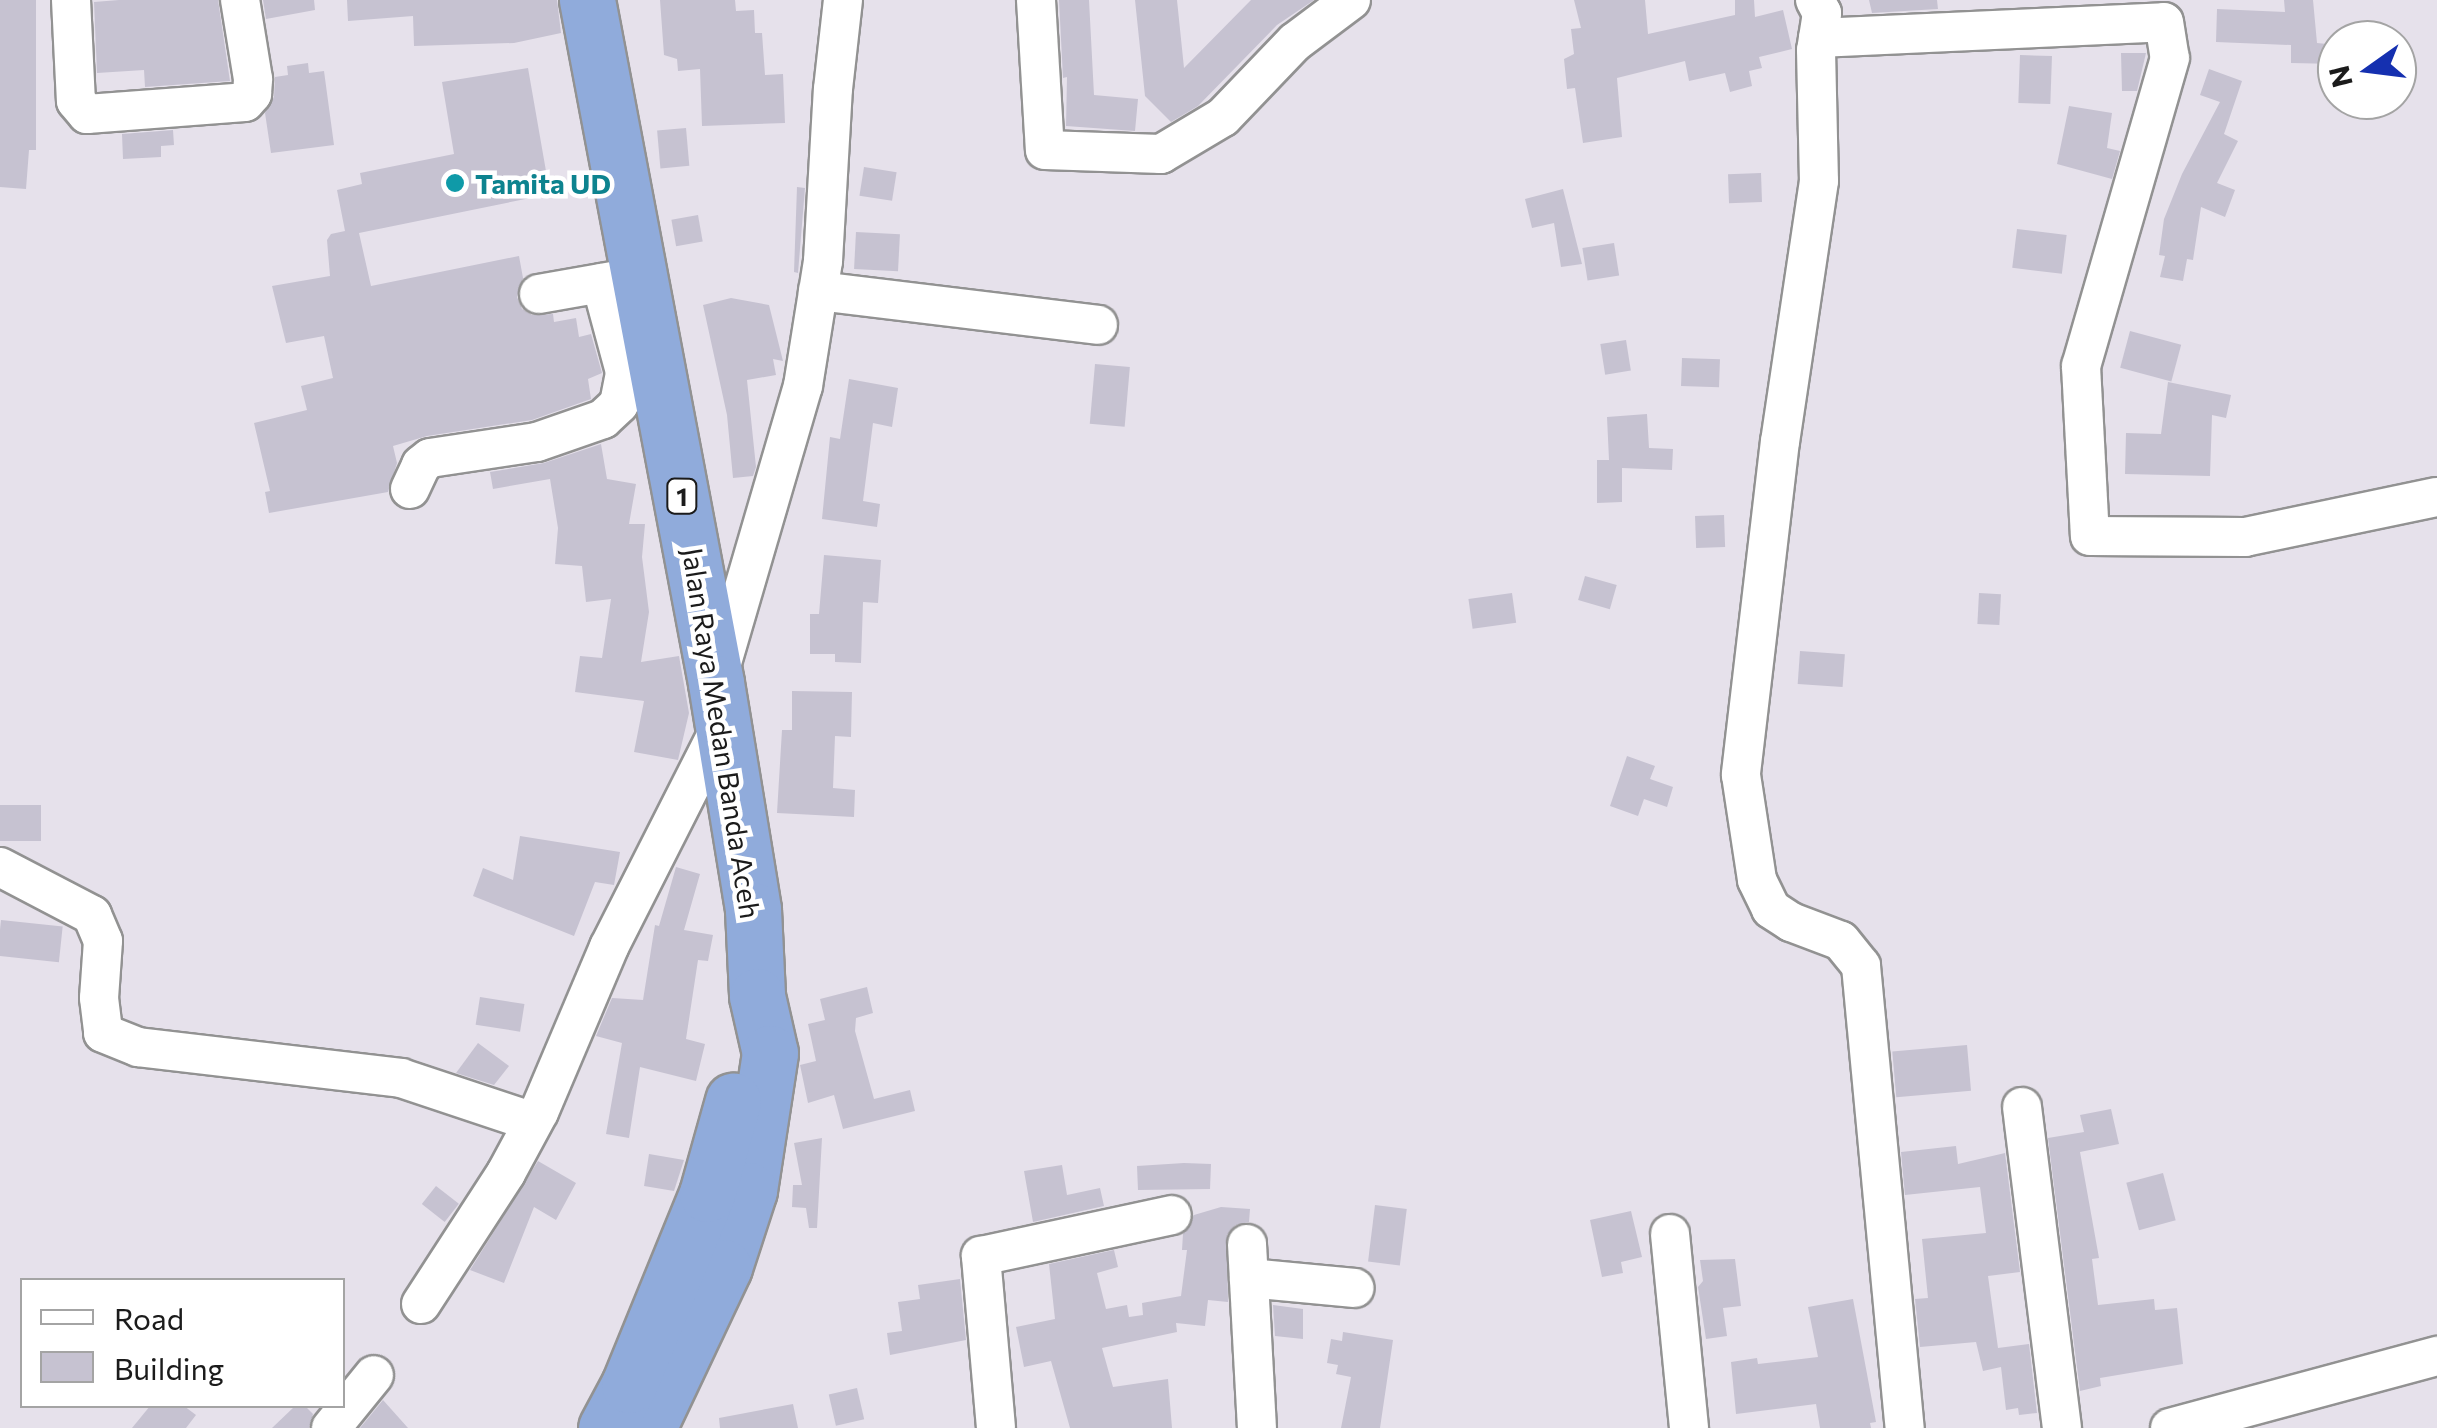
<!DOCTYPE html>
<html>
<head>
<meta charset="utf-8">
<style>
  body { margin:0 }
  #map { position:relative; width:2437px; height:1428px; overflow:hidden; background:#e6e1eb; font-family:Commissioner,sans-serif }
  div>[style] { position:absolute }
  .building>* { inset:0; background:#c6c2d1; transform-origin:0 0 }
  .roads { filter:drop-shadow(2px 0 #929292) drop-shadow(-2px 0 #929292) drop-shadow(0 2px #929292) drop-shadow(0 -2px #929292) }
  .minor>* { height:38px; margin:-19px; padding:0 19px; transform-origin:19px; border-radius:19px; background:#fff }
  .highway>* { height:55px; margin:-27.5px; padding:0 27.5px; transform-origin:27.5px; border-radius:27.5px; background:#90abdb }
  .dots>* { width:28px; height:28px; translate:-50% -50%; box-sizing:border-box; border:5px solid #fff; border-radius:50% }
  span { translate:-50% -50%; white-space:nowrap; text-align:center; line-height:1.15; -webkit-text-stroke:9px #fff; paint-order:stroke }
  .shield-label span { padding:2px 8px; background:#fff; border:2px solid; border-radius:8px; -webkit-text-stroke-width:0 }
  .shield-label { font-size:25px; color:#1b1b1b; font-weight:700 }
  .culture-label { font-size:28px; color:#0d838f; font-weight:700 }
  .left { translate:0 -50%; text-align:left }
  .street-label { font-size:28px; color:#1b1b1b }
  .legend { position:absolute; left:20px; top:1278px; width:325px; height:130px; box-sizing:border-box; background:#fff; border:2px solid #a4a4a4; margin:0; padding:12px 18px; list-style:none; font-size:30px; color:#1b1b1b }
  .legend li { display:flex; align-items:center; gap:20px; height:50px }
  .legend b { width:50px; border:2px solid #a4a4a4 }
  .north { position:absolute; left:2317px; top:20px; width:100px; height:100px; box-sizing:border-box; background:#fff; border:2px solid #a4a4a4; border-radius:50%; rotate:256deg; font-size:28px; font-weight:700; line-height:40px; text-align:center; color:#1b1b1b }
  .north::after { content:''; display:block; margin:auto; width:35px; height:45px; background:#1530b0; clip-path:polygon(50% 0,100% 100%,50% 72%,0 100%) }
</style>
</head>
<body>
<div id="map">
  <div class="building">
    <div style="clip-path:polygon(0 0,36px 0,36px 150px,29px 150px,26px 189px,0 187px)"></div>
    <div style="clip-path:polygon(119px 0,218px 0,230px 81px,145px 87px,144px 70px,97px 73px,94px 2px)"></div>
    <div style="clip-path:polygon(263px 0,314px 0,315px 10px,266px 19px)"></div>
    <div style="clip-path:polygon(347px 0,557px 0,561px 33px,514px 43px,414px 46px,413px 16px,348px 21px)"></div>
    <div style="clip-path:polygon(660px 0,735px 0,736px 11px,754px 10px,755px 33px,762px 33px,765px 75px,783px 74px,785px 123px,702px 126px,700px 69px,678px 71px,677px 59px,664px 55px)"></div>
    <div style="clip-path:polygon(1059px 0,1089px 0,1094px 95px,1138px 99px,1135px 131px,1066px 126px,1067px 77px,1063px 78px)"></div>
    <div style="clip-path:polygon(1135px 0,1177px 0,1184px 68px,1251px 0,1314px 0,1277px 25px,1198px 106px,1171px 122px,1145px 96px)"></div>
    <div style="clip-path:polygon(1574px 0,1645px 0,1648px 34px,1735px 15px,1735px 0,1754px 0,1755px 17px,1783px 10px,1792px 49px,1759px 57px,1762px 68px,1749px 71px,1752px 86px,1730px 92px,1725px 73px,1689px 81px,1685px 61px,1617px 78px,1622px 137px,1583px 143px,1575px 88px,1567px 89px,1564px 59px,1574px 54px,1571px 29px,1581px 28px)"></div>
    <div style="clip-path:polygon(1869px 0,1937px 0,1938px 9px,1872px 13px)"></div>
    <div style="clip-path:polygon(2284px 0,2313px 0,2317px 43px,2337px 45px,2337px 64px,2291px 63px,2291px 45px,2216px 42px,2217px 9px,2285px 12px)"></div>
    <div style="clip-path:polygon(2121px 53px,2146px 53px,2137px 91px,2122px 91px)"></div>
    <div style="left:2020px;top:55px;width:32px;height:48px;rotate:2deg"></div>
    <div style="clip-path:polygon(308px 63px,309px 73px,324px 71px,334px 145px,271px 153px,265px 113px,274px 97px,275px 77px,288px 75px,287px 66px)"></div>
    <div style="clip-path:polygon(528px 68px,550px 194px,359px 233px,371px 286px,519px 256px,523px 278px,517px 297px,522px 309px,532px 315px,553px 314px,554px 322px,576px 318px,579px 337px,591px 334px,602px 373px,588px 379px,591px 399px,532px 420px,427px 436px,393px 446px,397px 463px,388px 492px,269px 513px,265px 492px,270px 491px,254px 423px,307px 410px,301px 386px,333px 378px,324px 336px,286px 343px,272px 286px,330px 276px,327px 240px,331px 234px,345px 231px,337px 190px,362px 184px,360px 173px,454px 154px,442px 82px)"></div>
    <div style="clip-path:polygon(2209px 69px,2242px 81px,2224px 134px,2238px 141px,2217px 183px,2235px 190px,2225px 217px,2201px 207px,2193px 260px,2187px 259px,2183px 281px,2160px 277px,2165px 256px,2159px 255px,2164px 219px,2182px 174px,2220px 102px,2200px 95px)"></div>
    <div style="clip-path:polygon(2069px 106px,2112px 113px,2107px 148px,2120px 151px,2112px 179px,2057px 164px)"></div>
    <div style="left:686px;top:128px;width:38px;height:29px;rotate:85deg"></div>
    <div style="clip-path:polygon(173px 130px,174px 145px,161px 146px,161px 157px,123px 159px,122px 134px)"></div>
    <div style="left:864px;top:167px;width:33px;height:29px;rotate:9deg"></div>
    <div style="left:1761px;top:173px;width:29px;height:33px;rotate:88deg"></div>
    <div style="clip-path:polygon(797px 187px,805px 188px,798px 273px,794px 272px)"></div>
    <div style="clip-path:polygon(1563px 189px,1582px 264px,1561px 267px,1554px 223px,1532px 228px,1525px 199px)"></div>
    <div style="left:698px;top:215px;width:27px;height:27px;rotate:80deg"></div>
    <div style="left:2017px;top:229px;width:50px;height:39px;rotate:7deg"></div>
    <div style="left:856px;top:232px;width:44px;height:37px;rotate:3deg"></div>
    <div style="left:1614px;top:243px;width:33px;height:32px;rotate:81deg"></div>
    <div style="clip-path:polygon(731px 298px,769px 305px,783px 361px,773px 359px,776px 375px,747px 380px,756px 467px,753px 476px,733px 478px,727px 415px,703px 305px)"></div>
    <div style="left:2130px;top:331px;width:53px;height:38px;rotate:15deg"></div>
    <div style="left:1626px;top:340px;width:31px;height:26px;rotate:81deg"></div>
    <div style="left:1682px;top:358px;width:38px;height:28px;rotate:2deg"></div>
    <div style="left:1095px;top:364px;width:35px;height:60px;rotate:5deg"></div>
    <div style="clip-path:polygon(849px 379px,898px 388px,892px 427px,873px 423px,863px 501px,880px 504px,877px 527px,822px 519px,830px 437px,840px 439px)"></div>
    <div style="clip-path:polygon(2168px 382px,2231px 395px,2226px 418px,2212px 415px,2210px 476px,2125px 474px,2126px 433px,2161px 434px)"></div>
    <div style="clip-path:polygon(1647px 414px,1649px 448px,1673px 449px,1672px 470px,1622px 468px,1622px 502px,1597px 503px,1597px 460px,1609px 460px,1607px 417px)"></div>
    <div style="clip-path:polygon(601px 444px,607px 479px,636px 484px,629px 524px,645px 524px,642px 557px,649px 612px,641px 662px,679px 656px,689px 713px,678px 760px,634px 752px,644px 701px,575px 692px,580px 656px,602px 658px,611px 599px,586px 602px,582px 566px,555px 564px,558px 528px,550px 479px,493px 489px,490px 472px,544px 463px)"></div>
    <div style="left:1724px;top:515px;width:32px;height:29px;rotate:88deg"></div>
    <div style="clip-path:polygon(824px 555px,881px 560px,878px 603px,863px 602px,861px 663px,835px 662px,835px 654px,810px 654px,810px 614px,819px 614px)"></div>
    <div style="left:1585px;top:576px;width:33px;height:25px;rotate:16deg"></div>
    <div style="left:1512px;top:593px;width:30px;height:44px;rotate:82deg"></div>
    <div style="left:1979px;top:593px;width:22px;height:31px;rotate:3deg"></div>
    <div style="left:1800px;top:651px;width:45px;height:33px;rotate:4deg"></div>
    <div style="clip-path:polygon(792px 691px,852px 692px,851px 737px,835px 736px,833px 788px,855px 790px,854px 817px,777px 813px,782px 730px,792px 730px)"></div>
    <div style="clip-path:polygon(1627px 756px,1655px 766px,1650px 779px,1673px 787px,1667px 807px,1644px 799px,1638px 816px,1610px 806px)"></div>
    <div style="left:0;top:805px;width:41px;height:36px"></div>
    <div style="clip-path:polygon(520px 836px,620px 852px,614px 885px,595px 882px,574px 936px,473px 896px,483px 868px,513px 880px)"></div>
    <div style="clip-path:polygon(676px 867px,700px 874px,684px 930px,713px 935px,708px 961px,698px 960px,686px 1039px,705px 1044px,696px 1081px,640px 1067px,629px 1138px,606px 1134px,622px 1043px,596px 1036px,612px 998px,643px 1000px,655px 925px,659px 926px)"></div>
    <div style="left:1px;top:920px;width:62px;height:36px;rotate:6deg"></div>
    <div style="clip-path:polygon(867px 987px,873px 1013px,856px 1018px,855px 1031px,874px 1099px,910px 1090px,915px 1111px,843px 1129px,834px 1095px,808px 1103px,800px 1065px,816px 1061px,808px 1024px,825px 1020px,820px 999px)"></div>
    <div style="left:480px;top:997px;width:45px;height:28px;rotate:9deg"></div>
    <div style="clip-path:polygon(478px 1043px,509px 1066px,494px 1085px,456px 1073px)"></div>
    <div style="left:1967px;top:1045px;width:46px;height:75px;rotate:85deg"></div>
    <div style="clip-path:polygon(2111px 1109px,2119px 1144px,2080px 1152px,2099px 1258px,2092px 1259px,2098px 1305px,2154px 1299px,2155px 1310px,2177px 1308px,2183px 1364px,2100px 1378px,2101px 1386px,2080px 1391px,2048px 1138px,2084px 1132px,2080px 1115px)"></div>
    <div style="clip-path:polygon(822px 1138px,817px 1228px,809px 1228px,806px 1208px,792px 1207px,793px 1185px,802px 1185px,794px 1143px)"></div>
    <div style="clip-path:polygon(1956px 1146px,1958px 1164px,2005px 1153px,2020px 1272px,1988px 1276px,1998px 1348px,2029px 1344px,2037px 1413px,2019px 1415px,2018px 1408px,2006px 1410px,2001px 1367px,1983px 1371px,1976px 1342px,1920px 1347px,1915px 1299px,1928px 1298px,1922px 1239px,1986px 1233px,1980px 1187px,1905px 1195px,1901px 1152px)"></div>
    <div style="clip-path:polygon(649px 1154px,684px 1160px,674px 1191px,644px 1186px)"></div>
    <div style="clip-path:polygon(538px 1161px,576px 1183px,556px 1220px,534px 1207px,504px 1283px,470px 1270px)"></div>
    <div style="clip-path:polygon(1184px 1163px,1211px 1164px,1210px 1189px,1138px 1190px,1137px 1166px)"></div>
    <div style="clip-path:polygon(1062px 1165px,1067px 1195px,1100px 1188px,1104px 1206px,1033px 1222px,1024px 1171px)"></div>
    <div style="left:2163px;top:1173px;width:49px;height:38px;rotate:75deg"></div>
    <div style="left:436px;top:1186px;width:29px;height:23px;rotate:38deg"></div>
    <div style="left:1375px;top:1205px;width:32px;height:57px;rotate:7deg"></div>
    <div style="clip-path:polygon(1221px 1207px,1250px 1209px,1249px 1222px,1236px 1225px,1227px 1235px,1228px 1302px,1208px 1300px,1205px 1326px,1176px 1323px,1177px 1332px,1102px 1348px,1113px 1387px,1168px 1379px,1172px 1428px,1070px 1428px,1051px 1361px,1024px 1367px,1016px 1327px,1055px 1319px,1049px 1264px,1114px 1250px,1118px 1267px,1097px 1273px,1106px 1309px,1127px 1305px,1129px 1317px,1143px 1315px,1142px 1303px,1181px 1296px,1187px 1250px,1182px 1250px,1183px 1234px,1194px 1215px)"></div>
    <div style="clip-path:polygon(1631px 1211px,1642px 1257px,1621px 1262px,1623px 1273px,1602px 1277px,1590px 1220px)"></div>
    <div style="clip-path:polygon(1735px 1259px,1741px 1306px,1723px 1308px,1727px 1336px,1706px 1339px,1698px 1287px,1703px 1281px,1700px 1260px)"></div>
    <div style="clip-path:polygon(960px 1279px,966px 1340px,890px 1355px,887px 1333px,902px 1331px,898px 1302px,920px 1299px,918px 1285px)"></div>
    <div style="clip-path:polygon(1853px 1299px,1876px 1422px,1870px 1423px,1871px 1428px,1820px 1428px,1816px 1404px,1736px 1414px,1731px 1362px,1757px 1358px,1758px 1364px,1818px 1357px,1808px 1307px)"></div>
    <div style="clip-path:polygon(1273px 1305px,1303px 1309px,1303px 1339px,1275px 1336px)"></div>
    <div style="clip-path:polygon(1343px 1332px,1393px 1340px,1380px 1428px,1341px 1428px,1351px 1377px,1336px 1374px,1338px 1365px,1327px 1363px,1331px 1339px,1342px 1341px)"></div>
    <div style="left:857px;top:1388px;width:32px;height:29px;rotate:77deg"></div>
    <div style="clip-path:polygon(383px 1400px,408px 1428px,360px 1428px)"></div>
    <div style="clip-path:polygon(793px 1404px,798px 1428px,720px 1428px,719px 1418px)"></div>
    <div style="clip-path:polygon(150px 1406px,184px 1406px,196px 1415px,186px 1428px,132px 1428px)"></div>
    <div style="clip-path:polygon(295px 1406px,305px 1406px,313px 1414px,309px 1428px,272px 1428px)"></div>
  </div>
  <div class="roads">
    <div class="minor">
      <div style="left:71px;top:0;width:101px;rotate:87.2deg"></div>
      <div style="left:76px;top:101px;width:17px;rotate:50deg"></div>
      <div style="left:87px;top:114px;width:158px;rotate:-4.3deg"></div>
      <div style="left:245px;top:102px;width:11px;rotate:-49deg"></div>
      <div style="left:252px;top:94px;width:15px;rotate:-86deg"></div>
      <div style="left:253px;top:79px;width:80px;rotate:-99.3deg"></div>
      <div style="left:1036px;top:0;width:150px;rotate:86.6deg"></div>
      <div style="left:1045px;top:150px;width:116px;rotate:2deg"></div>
      <div style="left:1161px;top:154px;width:72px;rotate:-30.8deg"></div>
      <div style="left:1223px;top:117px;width:104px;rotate:-46.2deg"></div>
      <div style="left:1295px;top:42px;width:70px;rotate:-36.9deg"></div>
      <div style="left:1815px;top:0;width:15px;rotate:62deg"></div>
      <div style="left:1822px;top:13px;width:37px;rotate:99deg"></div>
      <div style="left:1816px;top:50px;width:131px;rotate:88.7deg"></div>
      <div style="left:1819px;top:181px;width:263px;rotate:98.5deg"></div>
      <div style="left:1780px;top:441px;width:336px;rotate:96.7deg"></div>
      <div style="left:1741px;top:775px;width:106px;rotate:81.3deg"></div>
      <div style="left:1757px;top:880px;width:32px;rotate:64deg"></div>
      <div style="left:1771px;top:909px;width:24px;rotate:33deg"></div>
      <div style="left:1791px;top:922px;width:53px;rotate:20.8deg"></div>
      <div style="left:1841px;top:941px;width:32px;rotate:51deg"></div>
      <div style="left:1861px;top:966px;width:464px;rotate:84.6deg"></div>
      <div style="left:1818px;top:38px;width:346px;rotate:-2.6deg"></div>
      <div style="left:2164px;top:22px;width:36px;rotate:81deg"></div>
      <div style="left:2170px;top:58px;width:321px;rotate:106.1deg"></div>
      <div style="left:2081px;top:366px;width:170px;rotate:87deg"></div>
      <div style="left:2090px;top:536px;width:155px;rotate:0.4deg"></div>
      <div style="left:2245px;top:537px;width:196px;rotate:-11.8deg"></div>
      <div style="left:818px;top:291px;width:282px;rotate:6.9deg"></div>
      <div style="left:539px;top:294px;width:86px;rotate:-10deg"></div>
      <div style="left:410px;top:489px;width:26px;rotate:-65deg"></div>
      <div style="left:421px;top:465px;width:11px;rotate:-38deg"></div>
      <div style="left:430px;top:458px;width:108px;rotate:-8.5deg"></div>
      <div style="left:537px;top:442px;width:70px;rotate:-19.2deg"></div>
      <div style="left:603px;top:419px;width:22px;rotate:-43deg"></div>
      <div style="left:619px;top:404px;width:33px;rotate:-79deg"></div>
      <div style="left:625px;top:372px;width:92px;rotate:-105.1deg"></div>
      <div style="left:719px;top:673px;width:299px;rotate:-73.7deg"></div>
      <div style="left:803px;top:386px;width:127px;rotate:-80.9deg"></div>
      <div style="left:823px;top:261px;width:172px;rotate:-86.7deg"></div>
      <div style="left:833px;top:89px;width:90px;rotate:-83.6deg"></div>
      <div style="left:0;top:867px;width:104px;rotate:27.6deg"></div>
      <div style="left:92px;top:915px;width:28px;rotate:67deg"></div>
      <div style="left:103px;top:941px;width:57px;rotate:94deg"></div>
      <div style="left:99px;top:998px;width:35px;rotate:83deg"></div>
      <div style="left:103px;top:1033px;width:38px;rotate:22deg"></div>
      <div style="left:138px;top:1047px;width:265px;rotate:6.7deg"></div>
      <div style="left:401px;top:1078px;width:139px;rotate:18.4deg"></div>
      <div style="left:2022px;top:1107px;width:323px;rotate:82.9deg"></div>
      <div style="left:1670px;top:1234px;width:195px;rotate:84.4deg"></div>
      <div style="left:1247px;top:1244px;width:184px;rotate:86.9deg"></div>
      <div style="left:1249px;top:1278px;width:106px;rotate:5.4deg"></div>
      <div style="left:421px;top:1304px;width:156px;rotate:-57deg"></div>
      <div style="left:506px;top:1173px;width:69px;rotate:-61.6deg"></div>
      <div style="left:539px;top:1112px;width:179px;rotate:-67deg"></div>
      <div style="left:609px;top:947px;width:252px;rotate:-63.1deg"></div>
      <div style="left:331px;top:1428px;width:68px;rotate:-50.9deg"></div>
      <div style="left:996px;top:1428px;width:173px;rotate:-95deg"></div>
      <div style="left:981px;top:1256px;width:195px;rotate:-12.1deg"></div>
      <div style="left:2170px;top:1428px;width:277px;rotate:-15.1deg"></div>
    </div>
    <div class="highway">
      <div style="left:587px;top:0;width:695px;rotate:79.3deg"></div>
      <div style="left:716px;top:683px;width:230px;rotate:80.7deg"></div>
      <div style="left:753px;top:910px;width:86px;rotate:87.3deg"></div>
      <div style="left:757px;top:996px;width:58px;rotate:77.2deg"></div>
      <div style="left:770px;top:1053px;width:139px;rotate:98.7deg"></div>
      <div style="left:749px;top:1190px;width:81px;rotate:108deg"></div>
      <div style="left:724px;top:1267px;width:178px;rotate:115.3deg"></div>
      <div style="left:606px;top:1428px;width:49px;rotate:-61.9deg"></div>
      <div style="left:629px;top:1385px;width:206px;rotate:-67.8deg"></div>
      <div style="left:707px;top:1194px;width:97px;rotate:-74.4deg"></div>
    </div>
  </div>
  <div class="dots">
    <div style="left:455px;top:183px;background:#0f9aa8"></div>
  </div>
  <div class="shield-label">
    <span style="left:682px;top:496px">1</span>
  </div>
  <div class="culture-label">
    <span class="left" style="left:475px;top:183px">Tamita UD</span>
  </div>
  <div class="street-label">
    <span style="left:722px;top:733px;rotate:81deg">Jalan Raya Medan Banda Aceh</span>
  </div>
  <ul class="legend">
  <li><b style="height:12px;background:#fff"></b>Road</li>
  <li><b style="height:28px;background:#c6c2d1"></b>Building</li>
  </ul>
  <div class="north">N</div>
</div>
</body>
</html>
